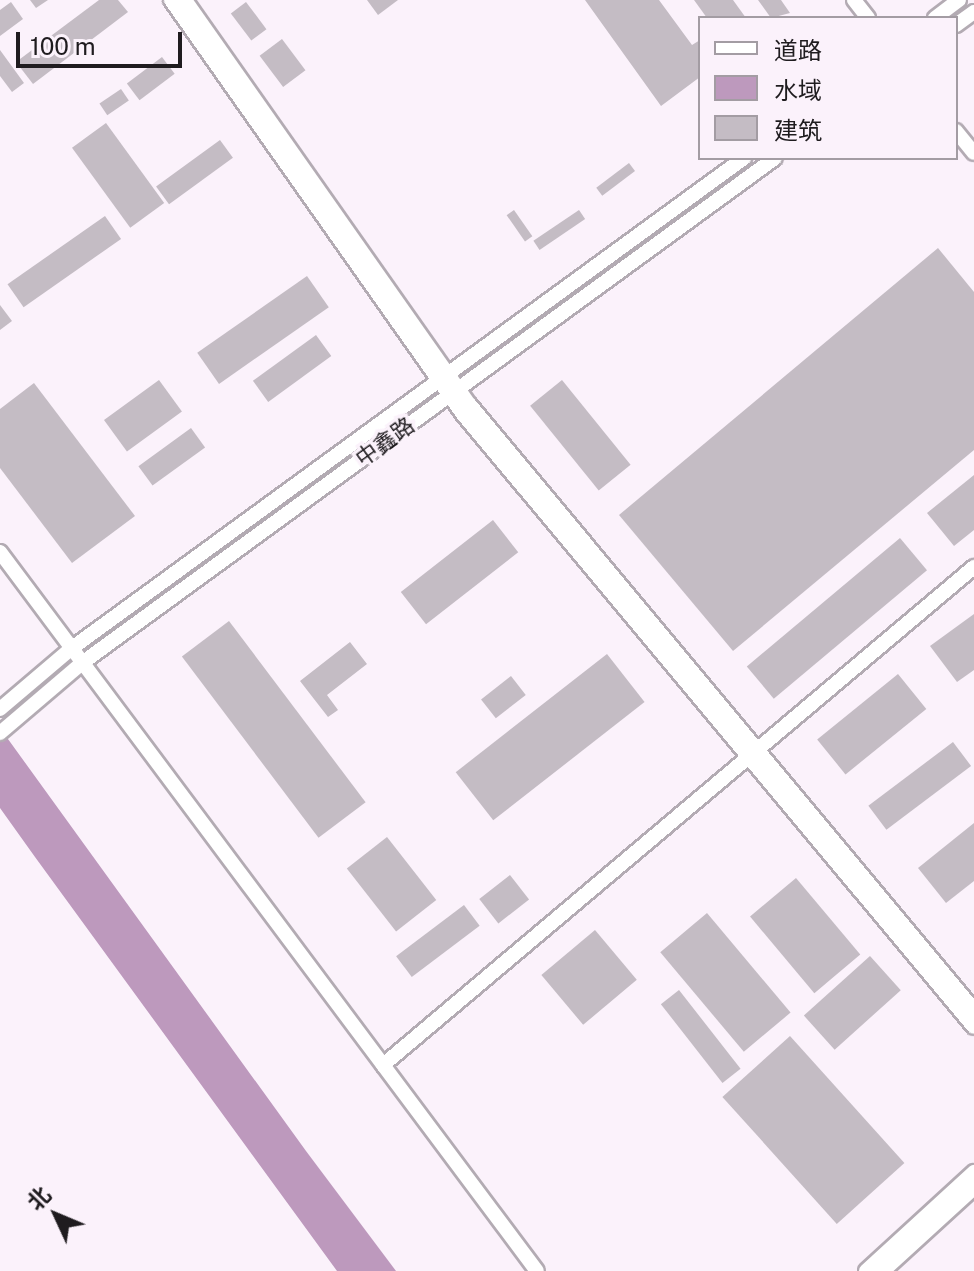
<!DOCTYPE html>
<html>
<head>
<meta charset="utf-8">
<style>
  body { margin:0 }
  #map { position:relative; width:974px; height:1271px; overflow:hidden; background:#fbf2fb; font-family:"Public Sans","Noto Sans SC",sans-serif }
  div>[style] { position:absolute }
  .water>* { inset:0; background:#bd99bd }
  .building>* { inset:0; background:#c4bcc4; transform-origin:0 0 }
  .roads { filter:drop-shadow(2px 0 #b3abb3) drop-shadow(-2px 0 #b3abb3) drop-shadow(0 2px #b3abb3) drop-shadow(0 -2px #b3abb3) }
  .secondary>* { height:14px; margin:-7px; padding:0 7px; transform-origin:7px; border-radius:7px; background:#fff }
  span { translate:-50% -50%; white-space:nowrap; text-align:center; line-height:1.15; -webkit-text-stroke:7px #fbf2fb; paint-order:stroke }
  .street-label { font-size:22px; color:#1f1c1f }
  .legend { position:absolute; left:698px; top:16px; width:260px; height:144px; box-sizing:border-box; background:#fbf2fb; border:2px solid #a39ca3; margin:0; padding:10px 14px; list-style:none; font-size:24px; color:#1f1c1f }
  .legend li { display:flex; align-items:center; gap:16px; height:40px }
  .legend b { width:40px; border:2px solid #a39ca3 }
  .north { position:absolute; left:16px; top:1175px; width:80px; height:80px; -webkit-text-stroke:6px #fbf2fb; paint-order:stroke; rotate:314deg; font-size:22px; font-weight:700; line-height:32px; text-align:center; color:#1f1c1f }
  .north::after { content:''; display:block; margin:auto; width:28px; height:36px; background:#1f1c1f; clip-path:polygon(50% 0,100% 100%,50% 72%,0 100%) }
  .scale { position:absolute; left:16px; top:32px; width:166px; height:36px; box-sizing:border-box; border:4px solid #1f1c1f; border-top:0; padding-left:10px; font-size:24px; line-height:28px; white-space:nowrap; color:#1f1c1f; -webkit-text-stroke:6px #fbf2fb; paint-order:stroke }
</style>
</head>
<body>
<div id="map">
  <div class="water">
    <div style="clip-path:polygon(0 728px,306px 1151px,396px 1271px,337px 1271px,35px 857px,0 808px)"></div>
  </div>
  <div class="building">
    <div style="clip-path:polygon(30px 0,48px 0,36px 8px)"></div>
    <div style="clip-path:polygon(99px 0,118px 0,128px 12px,33px 84px,16px 62px)"></div>
    <div style="clip-path:polygon(367px 0,398px 0,378px 15px)"></div>
    <div style="clip-path:polygon(585px 0,659px 0,692px 45px,700px 40px,700px 77px,661px 106px)"></div>
    <div style="clip-path:polygon(694px 0,733px 0,746px 18px,707px 18px)"></div>
    <div style="clip-path:polygon(758px 0,781px 0,790px 13px,771px 18px)"></div>
    <div style="clip-path:polygon(11px 2px,23px 19px,0 36px,0 10px)"></div>
    <div style="left:246px;top:2px;width:34px;height:19px;rotate:53deg"></div>
    <div style="left:282px;top:39px;width:39px;height:28px;rotate:53deg"></div>
    <div style="clip-path:polygon(0 50px,24px 83px,12px 92px,0 76px)"></div>
    <div style="left:162px;top:57px;width:21px;height:44px;rotate:53deg"></div>
    <div style="left:121px;top:89px;width:14px;height:26px;rotate:56deg"></div>
    <div style="left:106px;top:123px;width:99px;height:42px;rotate:54deg"></div>
    <div style="left:220px;top:140px;width:22px;height:79px;rotate:54deg"></div>
    <div style="left:629px;top:163px;width:10px;height:41px;rotate:53deg"></div>
    <div style="left:514px;top:210px;width:32px;height:9px;rotate:55deg"></div>
    <div style="left:579px;top:210px;width:11px;height:55px;rotate:56deg"></div>
    <div style="left:105px;top:216px;width:28px;height:119px;rotate:55deg"></div>
    <div style="clip-path:polygon(938px 248px,974px 292px,974px 450px,733px 651px,619px 515px)"></div>
    <div style="left:307px;top:276px;width:38px;height:134px;rotate:55deg"></div>
    <div style="clip-path:polygon(0 305px,12px 321px,0 330px)"></div>
    <div style="left:316px;top:335px;width:26px;height:78px;rotate:54deg"></div>
    <div style="left:159px;top:380px;width:39px;height:68px;rotate:54deg"></div>
    <div style="left:562px;top:380px;width:109px;height:41px;rotate:51deg"></div>
    <div style="clip-path:polygon(34px 383px,135px 516px,72px 563px,0 468px,0 409px)"></div>
    <div style="left:191px;top:428px;width:24px;height:65px;rotate:54deg"></div>
    <div style="clip-path:polygon(974px 475px,974px 530px,954px 546px,927px 513px)"></div>
    <div style="left:493px;top:520px;width:41px;height:117px;rotate:52deg"></div>
    <div style="left:900px;top:538px;width:42px;height:200px;rotate:50deg"></div>
    <div style="clip-path:polygon(974px 614px,974px 670px,957px 682px,930px 646px)"></div>
    <div style="left:229px;top:621px;width:227px;height:59px;rotate:53deg"></div>
    <div style="clip-path:polygon(350px 642px,367px 664px,327px 695px,338px 710px,328px 717px,300px 681px)"></div>
    <div style="left:607px;top:654px;width:61px;height:192px;rotate:52deg"></div>
    <div style="left:898px;top:674px;width:45px;height:104px;rotate:51deg"></div>
    <div style="left:511px;top:676px;width:24px;height:38px;rotate:52deg"></div>
    <div style="left:953px;top:742px;width:30px;height:106px;rotate:53deg"></div>
    <div style="clip-path:polygon(974px 823px,974px 881px,946px 903px,918px 868px)"></div>
    <div style="left:387px;top:837px;width:80px;height:51px;rotate:52deg"></div>
    <div style="left:510px;top:875px;width:31px;height:39px;rotate:52deg"></div>
    <div style="left:796px;top:878px;width:100px;height:60px;rotate:50deg"></div>
    <div style="left:464px;top:905px;width:26px;height:85px;rotate:53deg"></div>
    <div style="left:707px;top:913px;width:130px;height:61px;rotate:50deg"></div>
    <div style="left:595px;top:930px;width:65px;height:70px;rotate:50deg"></div>
    <div style="left:870px;top:956px;width:46px;height:89px;rotate:48deg"></div>
    <div style="left:679px;top:990px;width:100px;height:23px;rotate:52deg"></div>
    <div style="left:790px;top:1036px;width:171px;height:91px;rotate:48deg"></div>
  </div>
  <div class="roads">
    <div class="secondary">
      <div style="left:171px;top:0;width:505px;rotate:54.83deg"></div>
      <div style="left:462px;top:413px;width:799px;rotate:50.18deg"></div>
      <div style="left:185px;top:0;width:495px;rotate:54.9deg"></div>
      <div style="left:470px;top:405px;width:787px;rotate:50.2deg"></div>
      <div style="left:854px;top:0;width:23px;rotate:52deg"></div>
      <div style="left:935px;top:18px;width:30px;rotate:-37deg"></div>
      <div style="left:956px;top:25px;width:22px;rotate:-36deg"></div>
      <div style="left:956px;top:131px;width:28px;rotate:51deg"></div>
      <div style="left:0;top:552px;width:897px;rotate:53.25deg"></div>
      <div style="left:0;top:709px;width:94px;rotate:-40.3deg"></div>
      <div style="left:72px;top:648px;width:832px;rotate:-36.1deg"></div>
      <div style="left:0;top:733px;width:108px;rotate:-40.5deg"></div>
      <div style="left:82px;top:663px;width:857px;rotate:-36.08deg"></div>
      <div style="left:383px;top:1065px;width:773px;rotate:-40.12deg"></div>
      <div style="left:866px;top:1271px;width:147px;rotate:-42.5deg"></div>
      <div style="left:883px;top:1271px;width:123px;rotate:-42.4deg"></div>
    </div>
  </div>
  <div class="street-label">
    <span style="left:385px;top:442px;rotate:-36deg">中鑫路</span>
  </div>
  <ul class="legend">
  <li><b style="height:10px;background:#fff"></b>道路</li>
  <li><b style="height:22px;background:#bd99bd"></b>水域</li>
  <li><b style="height:22px;background:#c4bcc4"></b>建筑</li>
  </ul>
  <div class="north">北</div>
  <div class="scale">100 m</div>
</div>
</body>
</html>
